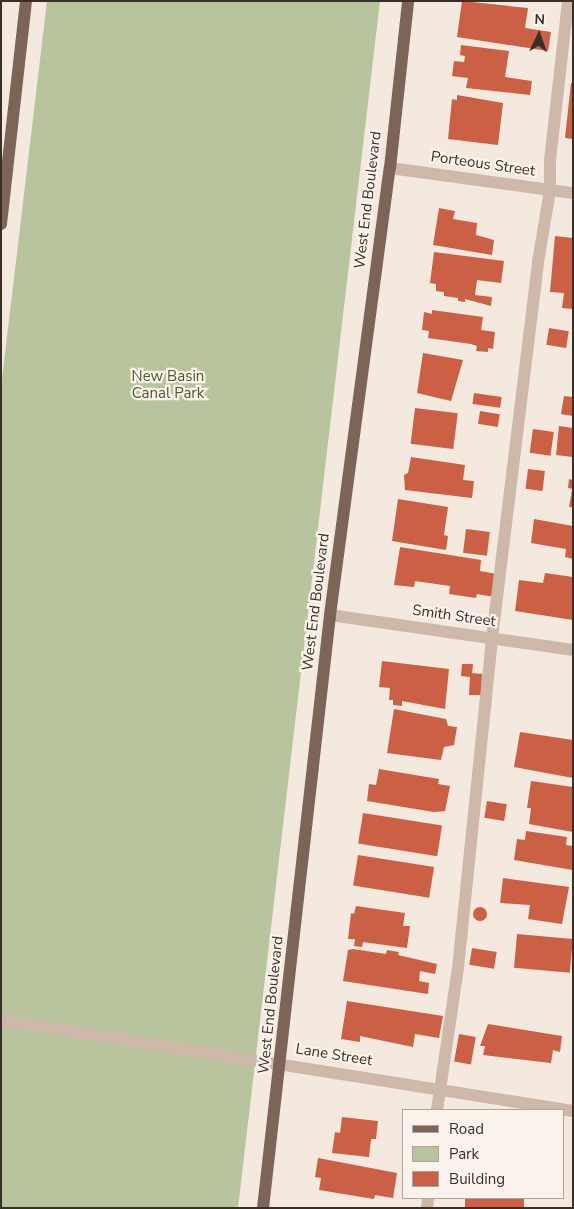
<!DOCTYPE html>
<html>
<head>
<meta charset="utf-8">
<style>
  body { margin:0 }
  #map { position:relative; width:574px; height:1209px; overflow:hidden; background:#f4e9de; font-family:"Nunito Sans",sans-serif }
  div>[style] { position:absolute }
  .green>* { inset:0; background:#b8c49d }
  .building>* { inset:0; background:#cc6044; transform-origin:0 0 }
  .round { border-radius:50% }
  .minor>* { height:12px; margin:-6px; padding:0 6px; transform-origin:6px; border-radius:6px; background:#cdb8a9 }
  .major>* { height:12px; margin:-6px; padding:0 6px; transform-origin:6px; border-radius:6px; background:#7d6459 }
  span { translate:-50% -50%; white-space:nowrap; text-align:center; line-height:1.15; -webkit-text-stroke:4.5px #fbf3eb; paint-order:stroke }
  .street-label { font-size:15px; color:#3a2e29 }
  .park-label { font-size:15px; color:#4a5a2b }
  .frame { position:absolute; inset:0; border:2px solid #3a2e29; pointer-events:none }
  .legend { position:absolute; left:402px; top:1109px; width:162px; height:90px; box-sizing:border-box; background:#fbf3eb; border:1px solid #aea49d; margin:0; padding:6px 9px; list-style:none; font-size:15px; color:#3a2e29 }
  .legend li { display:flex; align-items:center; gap:10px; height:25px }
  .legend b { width:25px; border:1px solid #aea49d }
  .north { position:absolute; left:514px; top:10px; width:50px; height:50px; -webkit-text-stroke:4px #fbf3eb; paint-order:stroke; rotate:3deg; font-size:14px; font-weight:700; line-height:20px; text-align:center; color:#3a2e29 }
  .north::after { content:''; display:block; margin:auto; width:18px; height:22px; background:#3a2e29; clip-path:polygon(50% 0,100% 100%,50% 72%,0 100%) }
</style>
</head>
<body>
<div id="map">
  <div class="green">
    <div style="clip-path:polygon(47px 1px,380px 1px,238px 1208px,1px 1208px,1px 387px)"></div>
  </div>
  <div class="building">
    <div style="clip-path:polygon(462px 1px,528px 8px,525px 28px,551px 32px,548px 51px,457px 37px)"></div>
    <div style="clip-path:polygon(461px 45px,509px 51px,505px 77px,532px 81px,530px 95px,466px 88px,468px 78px,452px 76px,454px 61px,464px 62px,465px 56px,460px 55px)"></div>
    <div style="clip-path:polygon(571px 83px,573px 83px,573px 139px,565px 138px)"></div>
    <div style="clip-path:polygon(457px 95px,503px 103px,498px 145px,448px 139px,452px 99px,457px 100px)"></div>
    <div style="clip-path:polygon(439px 208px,455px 211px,453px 219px,477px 223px,476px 235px,494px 240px,492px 255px,433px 245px)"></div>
    <div style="clip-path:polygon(555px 236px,573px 238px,573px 309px,562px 308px,564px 293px,550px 292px)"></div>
    <div style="clip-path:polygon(434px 252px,504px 261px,501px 283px,477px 280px,475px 295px,492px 297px,491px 306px,465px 299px,465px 302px,458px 301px,458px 298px,444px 296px,444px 292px,436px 291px,436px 284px,430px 283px)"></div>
    <div style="clip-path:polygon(432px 310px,483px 317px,481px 330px,495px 332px,493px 349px,488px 348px,488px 352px,476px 351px,477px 346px,471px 344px,428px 338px,429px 331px,422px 330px,424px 312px,432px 314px)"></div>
    <div style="left:549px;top:328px;width:20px;height:17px;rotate:9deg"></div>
    <div style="clip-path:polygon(423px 353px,463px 360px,451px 401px,417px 393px)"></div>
    <div style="left:474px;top:393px;width:28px;height:11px;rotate:8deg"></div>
    <div style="clip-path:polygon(564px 396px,573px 397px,573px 416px,561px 414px)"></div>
    <div style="left:415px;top:408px;width:43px;height:36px;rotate:7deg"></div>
    <div style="left:480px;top:411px;width:20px;height:13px;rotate:9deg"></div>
    <div style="clip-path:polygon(559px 426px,573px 428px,573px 457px,556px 455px)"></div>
    <div style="left:533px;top:429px;width:21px;height:24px;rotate:8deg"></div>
    <div style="clip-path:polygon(411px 457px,465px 465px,463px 480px,474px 481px,472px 498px,405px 490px,404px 475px,408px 473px)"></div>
    <div style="left:528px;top:469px;width:17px;height:20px;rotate:7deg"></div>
    <div style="clip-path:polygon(569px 479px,573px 480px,573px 489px,568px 488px)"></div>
    <div style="clip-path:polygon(572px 490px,573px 490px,573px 507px,569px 507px)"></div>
    <div style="clip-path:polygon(398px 499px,448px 507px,444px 535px,448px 536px,446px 550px,392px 541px)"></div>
    <div style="clip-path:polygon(534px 519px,573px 526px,573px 559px,565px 557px,566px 549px,531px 543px)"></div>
    <div style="left:466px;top:529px;width:24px;height:24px;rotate:7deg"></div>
    <div style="clip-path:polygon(400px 547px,481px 560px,480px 571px,497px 574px,494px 597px,477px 594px,476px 598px,449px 594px,450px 586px,415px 581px,414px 587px,394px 585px)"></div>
    <div style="clip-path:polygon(545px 573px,573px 577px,573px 620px,515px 611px,519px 580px,543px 583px)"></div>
    <div style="clip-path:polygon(382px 661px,449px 669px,445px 709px,402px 701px,402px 706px,393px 705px,393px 700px,389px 700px,390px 688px,379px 687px)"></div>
    <div style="clip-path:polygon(462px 664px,473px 664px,472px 673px,482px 674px,481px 695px,469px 695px,470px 677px,461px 676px)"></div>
    <div style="clip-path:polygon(394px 709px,446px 719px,448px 726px,457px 727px,454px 745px,444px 747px,441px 760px,387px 753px)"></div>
    <div style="clip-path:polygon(520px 732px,573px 740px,573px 778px,514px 767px)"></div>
    <div style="clip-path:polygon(379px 769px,439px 779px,438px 784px,450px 786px,445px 811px,434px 812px,367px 801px,369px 784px,376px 785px)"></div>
    <div style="clip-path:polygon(531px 781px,573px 787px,573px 832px,529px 824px,531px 808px,527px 808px)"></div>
    <div style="left:487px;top:801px;width:20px;height:17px;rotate:9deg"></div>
    <div style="left:363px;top:813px;width:80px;height:31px;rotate:9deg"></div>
    <div style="clip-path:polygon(526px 831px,567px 837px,566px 845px,573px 846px,573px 870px,514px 860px,517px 839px,525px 840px)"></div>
    <div style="left:358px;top:855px;width:77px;height:31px;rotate:9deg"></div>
    <div style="clip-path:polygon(503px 878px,569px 887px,562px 924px,528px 919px,530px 905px,500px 903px)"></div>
    <div style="clip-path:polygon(356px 906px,405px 913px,403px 926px,410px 926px,407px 948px,363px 942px,362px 947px,354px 946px,355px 939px,348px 939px,351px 913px,354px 914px)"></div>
    <div class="round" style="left:473px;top:907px;width:14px;height:14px"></div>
    <div style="left:517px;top:934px;width:56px;height:34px;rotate:5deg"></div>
    <div style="left:472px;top:948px;width:25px;height:17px;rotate:9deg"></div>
    <div style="clip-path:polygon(353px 949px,386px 954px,387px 950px,399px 952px,398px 955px,437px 964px,435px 974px,420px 971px,419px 981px,429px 983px,428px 994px,343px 981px,348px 950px)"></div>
    <div style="clip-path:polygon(347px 1001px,443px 1016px,439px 1038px,415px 1034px,413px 1047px,360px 1036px,360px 1042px,341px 1039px)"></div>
    <div style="clip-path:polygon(488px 1024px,562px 1036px,560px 1052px,553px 1050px,551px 1063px,483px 1055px,485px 1046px,480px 1046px)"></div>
    <div style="left:459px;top:1034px;width:17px;height:28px;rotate:10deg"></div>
    <div style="clip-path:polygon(342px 1117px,378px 1121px,376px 1139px,371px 1139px,369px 1157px,332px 1153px,335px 1132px,340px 1133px)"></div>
    <div style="clip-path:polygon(318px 1158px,397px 1173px,393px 1198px,375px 1195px,374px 1199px,319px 1190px,321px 1178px,315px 1177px)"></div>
    <div style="left:465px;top:1198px;width:59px;height:10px"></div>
  </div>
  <div class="minor">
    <div style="left:390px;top:168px;width:185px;rotate:7.8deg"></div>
    <div style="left:330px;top:615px;width:246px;rotate:8.2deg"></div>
    <div style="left:1px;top:1020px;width:579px;rotate:9.04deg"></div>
    <div style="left:437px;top:1110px;width:144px;rotate:-81.6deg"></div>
    <div style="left:458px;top:968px;width:332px;rotate:-84.1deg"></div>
    <div style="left:492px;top:638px;width:379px;rotate:-83deg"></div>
    <div style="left:538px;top:262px;width:73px;rotate:-80.5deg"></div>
    <div style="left:550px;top:190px;width:30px;rotate:-90deg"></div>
    <div style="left:550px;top:160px;width:160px;rotate:-83.5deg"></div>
    <div style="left:427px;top:1208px;width:10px;rotate:-84deg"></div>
  </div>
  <div class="major">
    <div style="left:1px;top:224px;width:224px;rotate:-83.6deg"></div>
    <div style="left:263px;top:1208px;width:597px;rotate:-83.55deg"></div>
    <div style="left:330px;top:615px;width:451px;rotate:-82.4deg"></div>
    <div style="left:390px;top:168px;width:168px;rotate:-83.8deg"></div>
  </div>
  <div class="street-label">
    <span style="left:483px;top:164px;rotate:8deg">Porteous Street</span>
    <span style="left:368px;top:200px;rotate:-83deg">West End Boulevard</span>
    <span style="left:316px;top:602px;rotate:-83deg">West End Boulevard</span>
    <span style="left:454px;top:616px;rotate:8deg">Smith Street</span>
    <span style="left:271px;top:1005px;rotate:-84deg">West End Boulevard</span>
    <span style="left:334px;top:1055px;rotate:9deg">Lane Street</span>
  </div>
  <div class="park-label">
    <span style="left:168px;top:385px">New Basin<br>Canal Park</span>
  </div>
  <div class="frame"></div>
  <ul class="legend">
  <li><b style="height:6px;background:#7d6459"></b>Road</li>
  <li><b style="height:14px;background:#b8c49d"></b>Park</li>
  <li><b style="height:14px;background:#cc6044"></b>Building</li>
  </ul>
  <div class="north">N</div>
</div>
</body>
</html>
